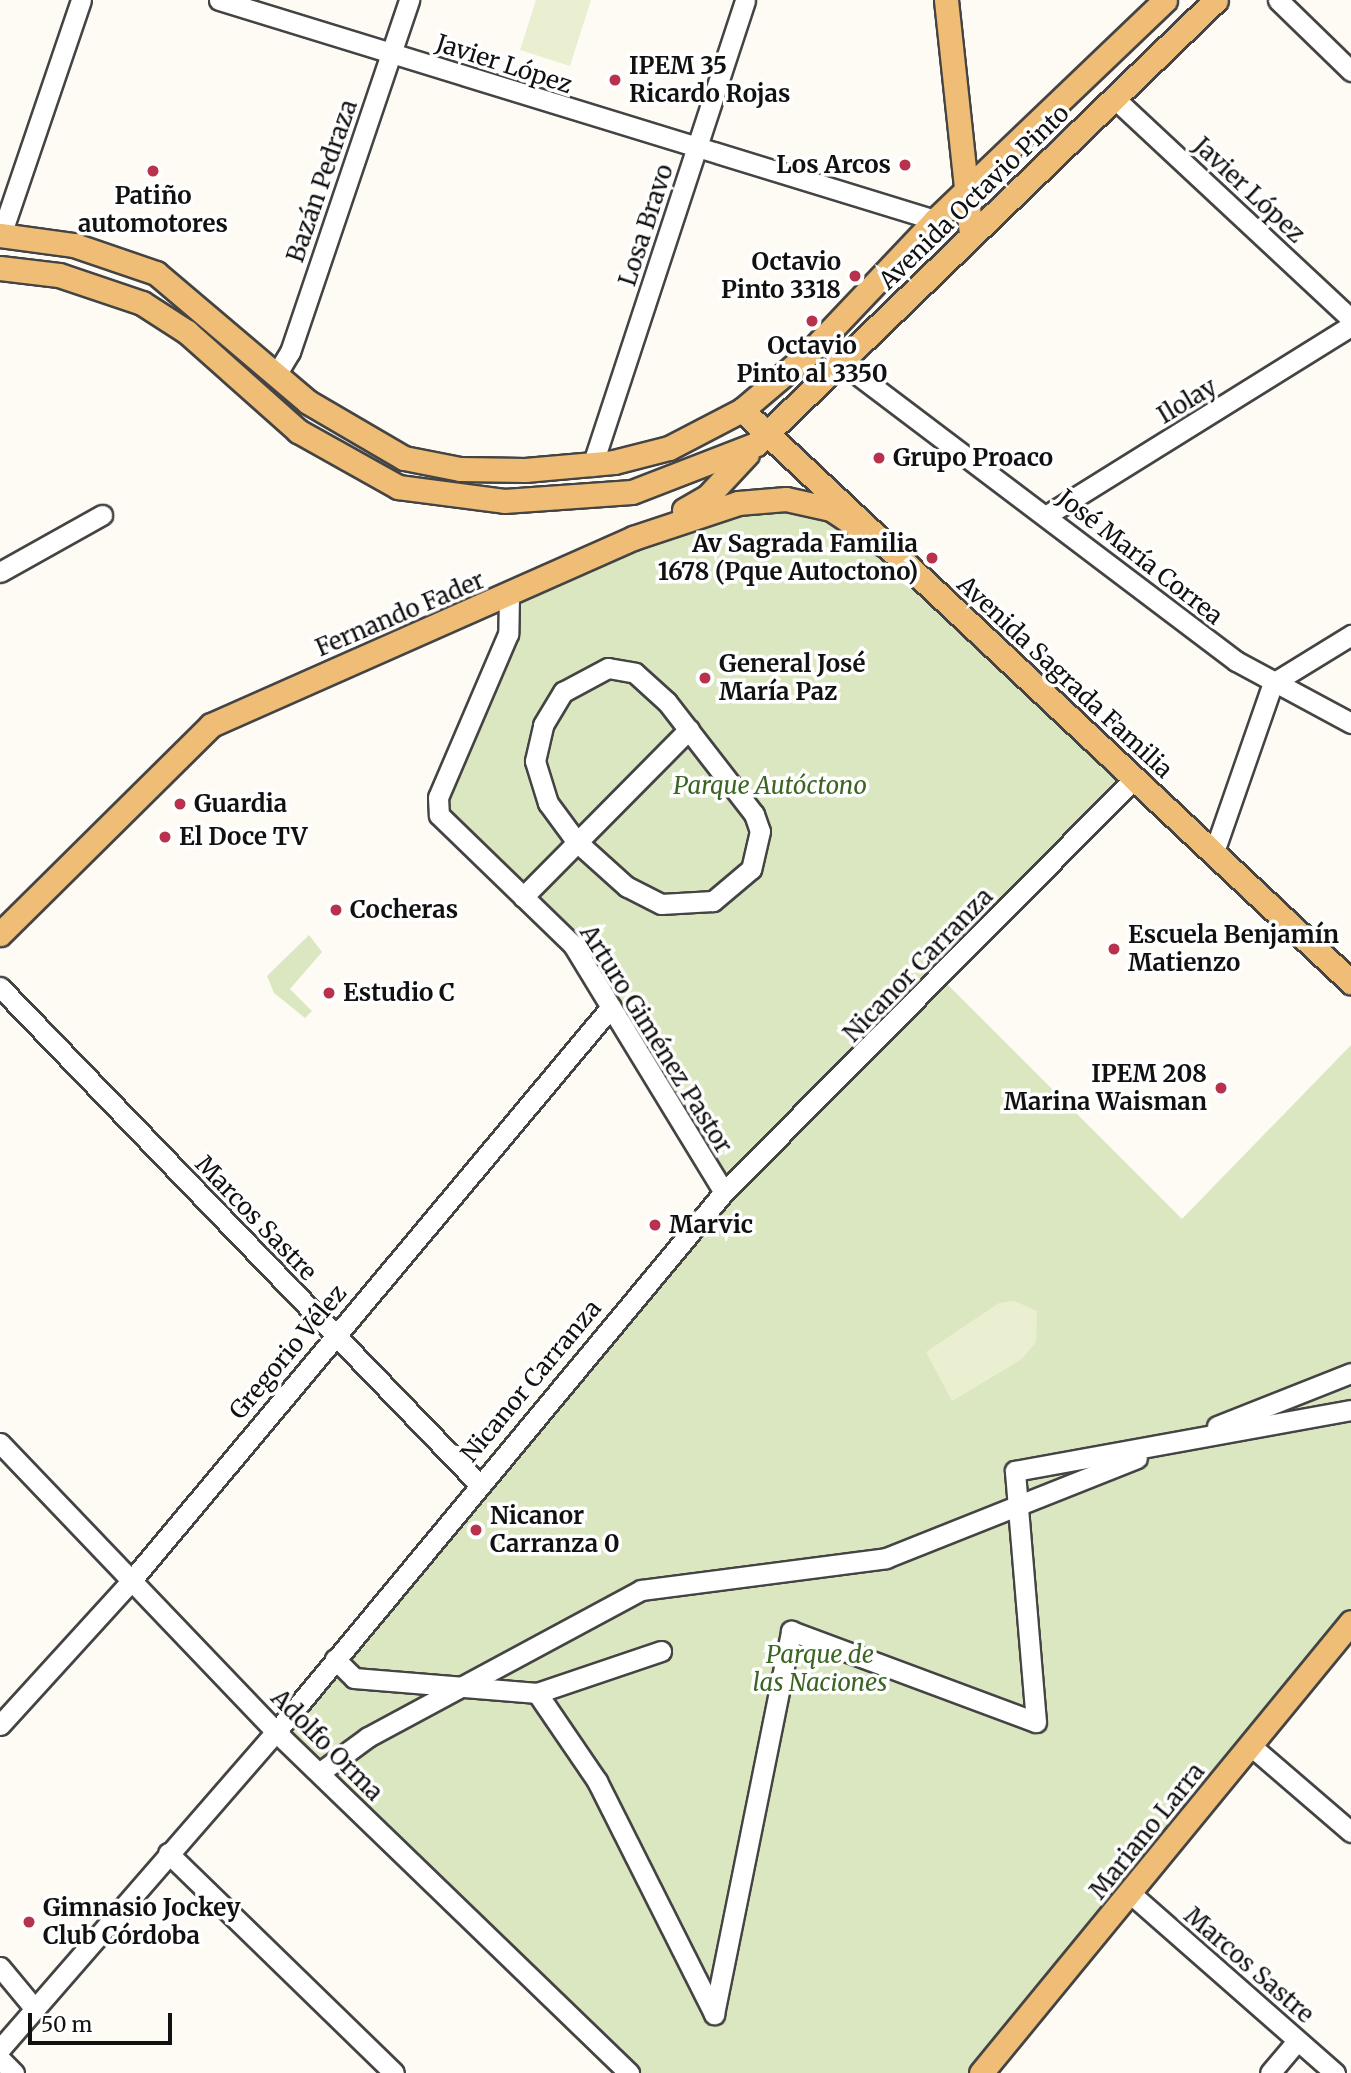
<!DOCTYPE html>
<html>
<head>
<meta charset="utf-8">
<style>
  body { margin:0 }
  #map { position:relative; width:1351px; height:2073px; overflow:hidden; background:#fefbf5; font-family:Merriweather,serif }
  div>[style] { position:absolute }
  .green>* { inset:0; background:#dbe7c0 }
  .pitch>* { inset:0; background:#eaefd1 }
  .roads { filter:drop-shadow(2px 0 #444) drop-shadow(-2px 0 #444) drop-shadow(0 2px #444) drop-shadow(0 -2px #444) }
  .minor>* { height:19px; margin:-9.5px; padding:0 9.5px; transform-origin:9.5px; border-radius:9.5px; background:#fff }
  .major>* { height:23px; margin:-11.5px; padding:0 11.5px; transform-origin:11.5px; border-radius:11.5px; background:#efbd75 }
  .dots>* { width:19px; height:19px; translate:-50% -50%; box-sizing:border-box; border:4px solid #fff; border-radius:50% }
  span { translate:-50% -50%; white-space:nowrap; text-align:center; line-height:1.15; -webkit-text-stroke:7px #fff; paint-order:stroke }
  .street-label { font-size:24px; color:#111 }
  .poi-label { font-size:24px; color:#111; font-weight:700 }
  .left { translate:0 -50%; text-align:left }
  .right { translate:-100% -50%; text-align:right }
  .park-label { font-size:24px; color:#3c6524; font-style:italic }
  .scale { position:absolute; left:28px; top:2013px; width:144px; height:32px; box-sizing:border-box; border:4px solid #111; border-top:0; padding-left:9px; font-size:21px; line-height:24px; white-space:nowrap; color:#111; -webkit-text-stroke:5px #fff; paint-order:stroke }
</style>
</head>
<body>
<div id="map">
  <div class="green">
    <div style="clip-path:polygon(786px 499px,831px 509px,1135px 778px,940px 977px,1182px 1219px,1351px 1045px,1351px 1622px,981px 2073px,629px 2073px,276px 1732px,724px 1192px,573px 945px,438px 797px,508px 634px,509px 595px,633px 538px)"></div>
    <div style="clip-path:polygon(309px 935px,322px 952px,290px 989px,312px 1011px,305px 1018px,274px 993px,267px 976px)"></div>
  </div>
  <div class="pitch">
    <div style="clip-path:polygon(536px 0,591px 0,570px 66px,520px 50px)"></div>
    <div style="clip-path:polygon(1014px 1301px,1037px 1311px,1036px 1342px,1022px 1359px,952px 1401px,926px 1352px,999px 1303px)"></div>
  </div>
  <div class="roads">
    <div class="minor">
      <div style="left:219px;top:0;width:749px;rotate:17.08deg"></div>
      <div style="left:1278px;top:0;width:102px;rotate:44.2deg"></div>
      <div style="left:1113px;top:97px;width:325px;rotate:43deg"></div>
      <div style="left:1px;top:235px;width:248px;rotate:-71.2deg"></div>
      <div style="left:842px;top:363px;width:494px;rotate:37.1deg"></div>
      <div style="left:1236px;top:661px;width:131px;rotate:28.3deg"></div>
      <div style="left:276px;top:375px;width:27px;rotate:-59deg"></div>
      <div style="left:290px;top:352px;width:372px;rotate:-71.3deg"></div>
      <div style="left:592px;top:466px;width:490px;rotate:-71.8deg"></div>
      <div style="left:1047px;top:515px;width:358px;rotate:-31.9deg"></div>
      <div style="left:0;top:572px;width:117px;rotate:-29.2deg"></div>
      <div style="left:509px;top:595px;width:39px;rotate:91deg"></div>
      <div style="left:508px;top:634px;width:177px;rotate:113.2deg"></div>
      <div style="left:438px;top:797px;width:18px;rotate:87deg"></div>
      <div style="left:439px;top:815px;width:187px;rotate:44.1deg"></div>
      <div style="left:573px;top:945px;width:289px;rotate:58.6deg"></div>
      <div style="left:608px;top:668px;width:27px;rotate:10deg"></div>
      <div style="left:635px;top:673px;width:43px;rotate:42.2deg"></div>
      <div style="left:667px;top:702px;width:142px;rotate:52.2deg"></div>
      <div style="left:754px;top:814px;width:18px;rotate:71deg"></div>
      <div style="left:760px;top:831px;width:39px;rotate:103deg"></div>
      <div style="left:751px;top:869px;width:50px;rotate:139.9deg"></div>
      <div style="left:713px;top:901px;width:52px;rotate:176.7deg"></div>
      <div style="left:661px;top:904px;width:38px;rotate:-153deg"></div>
      <div style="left:627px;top:887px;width:69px;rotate:-138deg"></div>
      <div style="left:576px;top:841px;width:47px;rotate:-126.4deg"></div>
      <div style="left:548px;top:803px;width:44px;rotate:-107.2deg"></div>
      <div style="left:535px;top:761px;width:37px;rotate:-77deg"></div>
      <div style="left:543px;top:725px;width:39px;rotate:-59deg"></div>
      <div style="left:563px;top:692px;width:51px;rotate:-28.1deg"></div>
      <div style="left:1214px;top:852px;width:179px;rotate:-70.8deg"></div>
      <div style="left:1273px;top:683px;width:92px;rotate:-31.6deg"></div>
      <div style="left:523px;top:897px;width:236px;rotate:-45.3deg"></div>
      <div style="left:0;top:987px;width:687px;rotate:46.06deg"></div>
      <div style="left:1217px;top:1426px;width:144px;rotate:-21.6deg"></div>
      <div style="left:0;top:1443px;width:400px;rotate:46.3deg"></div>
      <div style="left:276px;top:1732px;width:491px;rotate:44deg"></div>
      <div style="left:335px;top:1659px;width:27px;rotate:45deg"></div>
      <div style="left:354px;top:1678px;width:184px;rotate:4.7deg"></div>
      <div style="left:537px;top:1693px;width:131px;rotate:-18.7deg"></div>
      <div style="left:537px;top:1693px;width:107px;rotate:55.7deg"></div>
      <div style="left:597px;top:1781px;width:261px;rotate:63.3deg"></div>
      <div style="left:714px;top:2014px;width:391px;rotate:-78.6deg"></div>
      <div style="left:791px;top:1631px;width:261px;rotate:20.4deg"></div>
      <div style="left:1036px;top:1722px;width:252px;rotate:-94.8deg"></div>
      <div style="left:1015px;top:1471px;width:341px;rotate:-10.3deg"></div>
      <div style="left:0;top:1725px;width:195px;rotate:-47.7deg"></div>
      <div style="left:131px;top:1581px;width:748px;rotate:-50.1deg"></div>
      <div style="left:1251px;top:1746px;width:132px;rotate:40.7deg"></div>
      <div style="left:319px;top:1773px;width:61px;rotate:-36.3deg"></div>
      <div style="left:368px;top:1737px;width:310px;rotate:-28.3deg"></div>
      <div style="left:641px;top:1590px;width:247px;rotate:-7.4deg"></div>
      <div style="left:886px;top:1558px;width:270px;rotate:-21.7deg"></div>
      <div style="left:168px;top:1853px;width:315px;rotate:44.2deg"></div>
      <div style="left:1130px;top:1893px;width:273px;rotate:41.3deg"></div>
      <div style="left:0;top:1967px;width:53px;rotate:50.3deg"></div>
      <div style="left:0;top:2049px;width:420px;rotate:-49deg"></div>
      <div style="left:276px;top:1732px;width:702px;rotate:-50.32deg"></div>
      <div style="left:724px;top:1192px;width:583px;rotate:-45.21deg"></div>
      <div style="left:0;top:2059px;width:20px;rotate:45deg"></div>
      <div style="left:1270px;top:2073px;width:42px;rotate:-49.8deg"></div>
    </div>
    <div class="major">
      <div style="left:946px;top:0;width:236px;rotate:83.9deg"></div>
      <div style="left:0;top:235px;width:75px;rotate:7.7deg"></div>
      <div style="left:74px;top:245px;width:87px;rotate:18.9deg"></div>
      <div style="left:156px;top:273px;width:199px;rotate:40.3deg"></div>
      <div style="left:308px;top:402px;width:111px;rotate:30.3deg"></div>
      <div style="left:404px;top:458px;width:57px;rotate:11.1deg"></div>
      <div style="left:460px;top:469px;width:65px;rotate:0.9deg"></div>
      <div style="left:525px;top:470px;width:89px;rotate:-5.1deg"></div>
      <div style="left:614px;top:462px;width:57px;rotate:-14.3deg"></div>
      <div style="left:669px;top:448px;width:82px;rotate:-27.5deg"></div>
      <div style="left:742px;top:410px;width:87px;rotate:-40.3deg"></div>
      <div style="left:808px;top:354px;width:185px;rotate:-46.5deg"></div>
      <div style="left:935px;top:220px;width:318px;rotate:-43.7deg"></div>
      <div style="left:0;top:268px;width:59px;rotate:6.8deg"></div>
      <div style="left:59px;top:275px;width:88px;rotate:18.6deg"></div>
      <div style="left:142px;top:303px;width:54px;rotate:32.8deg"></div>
      <div style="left:187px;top:332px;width:149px;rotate:41.7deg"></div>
      <div style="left:298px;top:431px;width:115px;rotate:29.2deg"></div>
      <div style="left:398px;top:487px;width:107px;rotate:7.5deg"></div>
      <div style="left:504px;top:501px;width:128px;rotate:-4deg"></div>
      <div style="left:632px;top:492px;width:133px;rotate:-21.2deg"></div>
      <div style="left:756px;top:444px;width:639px;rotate:-43.99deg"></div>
      <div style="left:742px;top:410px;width:836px;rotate:43.21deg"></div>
      <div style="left:684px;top:510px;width:28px;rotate:-30deg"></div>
      <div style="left:708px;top:496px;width:57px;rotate:-47.1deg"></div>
      <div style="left:0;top:934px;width:297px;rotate:-44.7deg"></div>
      <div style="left:211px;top:725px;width:462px;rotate:-23.9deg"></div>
      <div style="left:633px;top:538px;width:111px;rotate:-18.4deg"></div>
      <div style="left:738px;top:503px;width:48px;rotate:-4.8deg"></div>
      <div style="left:786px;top:499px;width:46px;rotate:12.5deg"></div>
      <div style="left:831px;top:509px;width:66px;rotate:33.9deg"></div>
      <div style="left:981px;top:2073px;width:583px;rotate:-50.63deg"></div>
    </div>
  </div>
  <div class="dots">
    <div style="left:615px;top:80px;background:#b8314d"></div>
    <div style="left:905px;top:165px;background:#b8314d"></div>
    <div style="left:153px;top:171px;background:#b8314d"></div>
    <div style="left:855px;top:276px;background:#b8314d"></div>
    <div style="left:812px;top:321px;background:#b8314d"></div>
    <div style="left:879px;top:458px;background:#b8314d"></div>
    <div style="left:932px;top:558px;background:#b8314d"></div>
    <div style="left:705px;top:678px;background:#b8314d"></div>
    <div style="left:180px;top:804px;background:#b8314d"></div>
    <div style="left:165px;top:837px;background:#b8314d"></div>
    <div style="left:336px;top:910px;background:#b8314d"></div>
    <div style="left:1114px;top:949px;background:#b8314d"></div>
    <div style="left:329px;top:993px;background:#b8314d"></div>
    <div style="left:1221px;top:1088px;background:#b8314d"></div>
    <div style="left:655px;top:1225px;background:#b8314d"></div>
    <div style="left:476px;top:1530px;background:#b8314d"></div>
    <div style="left:29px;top:1922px;background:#b8314d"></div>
  </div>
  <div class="street-label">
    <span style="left:504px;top:64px;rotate:18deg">Javier López</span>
    <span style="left:322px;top:181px;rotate:-71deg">Bazán Pedraza</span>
    <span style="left:1249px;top:190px;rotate:43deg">Javier López</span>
    <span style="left:974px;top:197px;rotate:-44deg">Avenida Octavio Pinto</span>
    <span style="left:646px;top:225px;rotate:-72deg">Losa Bravo</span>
    <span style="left:1187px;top:401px;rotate:-31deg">Ilolay</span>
    <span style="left:1140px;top:557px;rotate:38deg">José María Correa</span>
    <span style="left:400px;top:614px;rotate:-23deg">Fernando Fader</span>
    <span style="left:1065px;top:677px;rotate:43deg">Avenida Sagrada Familia</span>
    <span style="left:918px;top:965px;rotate:-46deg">Nicanor Carranza</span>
    <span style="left:656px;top:1039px;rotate:58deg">Arturo Giménez Pastor</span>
    <span style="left:256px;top:1218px;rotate:46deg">Marcos Sastre</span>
    <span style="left:288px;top:1352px;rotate:-50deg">Gregorio Vélez</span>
    <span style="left:531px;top:1381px;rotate:-50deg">Nicanor Carranza</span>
    <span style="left:327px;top:1745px;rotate:45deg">Adolfo Orma</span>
    <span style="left:1147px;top:1831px;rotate:-51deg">Mariano Larra</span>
    <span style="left:1249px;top:1965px;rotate:41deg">Marcos Sastre</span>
  </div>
  <div class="poi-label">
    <span class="left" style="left:629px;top:80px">IPEM 35<br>Ricardo Rojas</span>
    <span class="right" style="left:891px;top:165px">Los Arcos</span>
    <span style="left:153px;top:210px">Patiño<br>automotores</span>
    <span class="right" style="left:841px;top:276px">Octavio<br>Pinto 3318</span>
    <span style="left:812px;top:360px">Octavio<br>Pinto al 3350</span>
    <span class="left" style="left:893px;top:458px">Grupo Proaco</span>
    <span class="right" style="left:918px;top:558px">Av Sagrada Familia<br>1678 (Pque Autoctono)</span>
    <span class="left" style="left:719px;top:678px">General José<br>María Paz</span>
    <span class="left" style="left:194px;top:804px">Guardia</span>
    <span class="left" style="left:179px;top:837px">El Doce TV</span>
    <span class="left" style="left:350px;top:910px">Cocheras</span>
    <span class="left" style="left:1128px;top:949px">Escuela Benjamín<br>Matienzo</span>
    <span class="left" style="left:343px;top:993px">Estudio C</span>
    <span class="right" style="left:1207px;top:1088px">IPEM 208<br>Marina Waisman</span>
    <span class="left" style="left:669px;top:1225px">Marvic</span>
    <span class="left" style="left:490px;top:1530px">Nicanor<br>Carranza 0</span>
    <span class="left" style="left:43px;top:1922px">Gimnasio Jockey<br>Club Córdoba</span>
  </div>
  <div class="park-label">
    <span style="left:770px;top:786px">Parque Autóctono</span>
    <span style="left:820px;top:1669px">Parque de<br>las Naciones</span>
  </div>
  <div class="scale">50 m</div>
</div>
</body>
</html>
